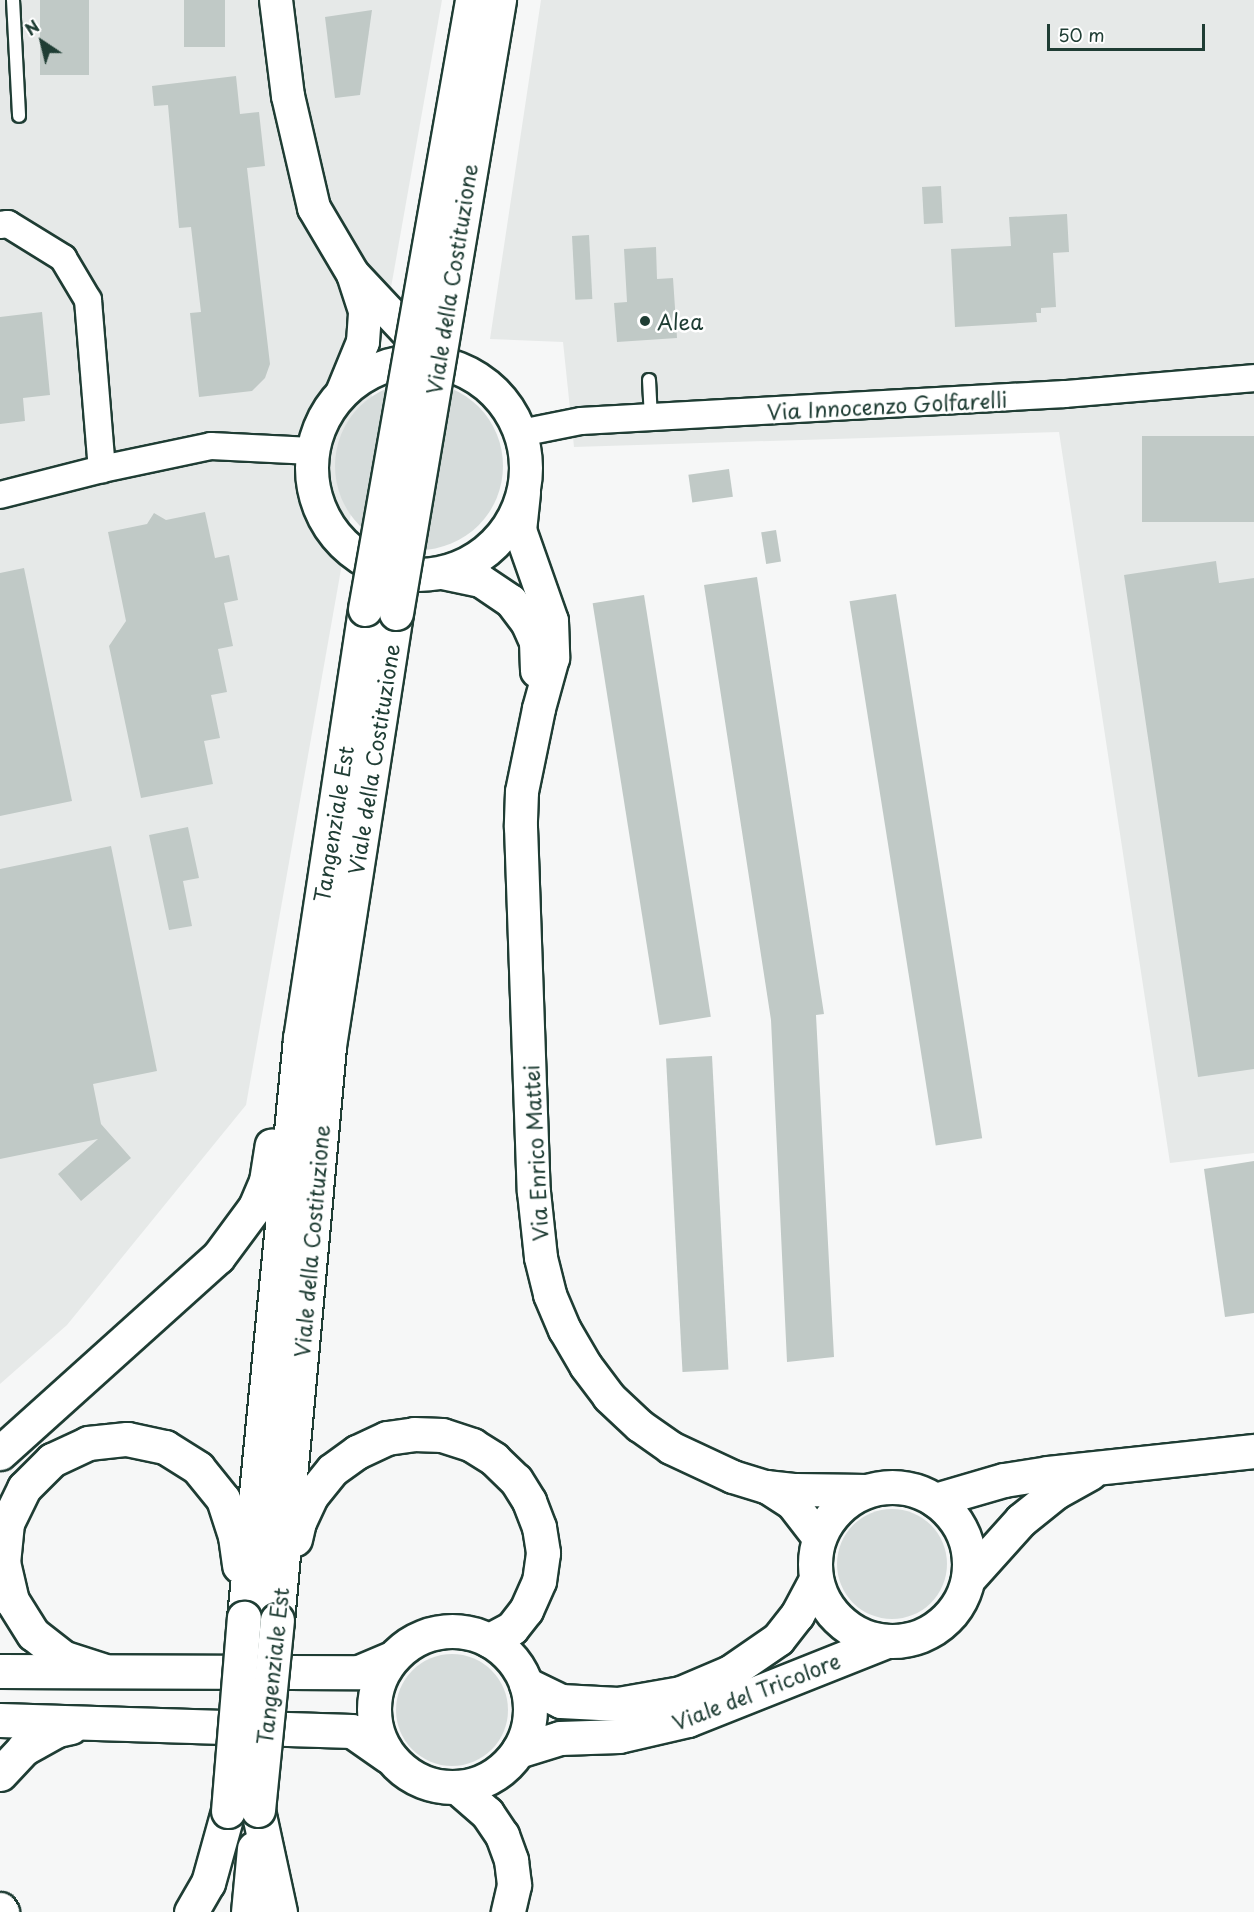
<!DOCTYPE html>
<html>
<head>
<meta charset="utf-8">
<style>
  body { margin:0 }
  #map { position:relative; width:1254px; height:1912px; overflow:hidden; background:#f6f7f7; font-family:"Playpen Sans",sans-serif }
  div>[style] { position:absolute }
  .built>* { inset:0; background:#e6e9e8 }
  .green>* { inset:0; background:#d6dcdb }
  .round { border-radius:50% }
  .building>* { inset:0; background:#c0c9c6; transform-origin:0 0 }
  .roads { filter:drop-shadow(2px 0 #1f3d34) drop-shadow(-2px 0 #1f3d34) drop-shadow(0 2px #1f3d34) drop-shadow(0 -2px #1f3d34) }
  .service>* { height:12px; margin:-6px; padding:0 6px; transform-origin:6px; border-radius:6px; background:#fff }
  .minor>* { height:26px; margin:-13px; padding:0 13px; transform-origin:13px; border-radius:13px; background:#fff }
  .tertiary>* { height:32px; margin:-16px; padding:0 16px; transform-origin:16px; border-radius:16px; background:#fff }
  .tertiary>.ring { margin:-16px; padding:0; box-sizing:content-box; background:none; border:32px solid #fff; border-radius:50% }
  .primary>* { height:33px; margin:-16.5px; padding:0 16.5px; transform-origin:16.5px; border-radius:16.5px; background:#fff }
  .primary>.ring { margin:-16.5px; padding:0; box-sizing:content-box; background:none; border:33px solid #fff; border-radius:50% }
  .trunk>* { height:33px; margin:-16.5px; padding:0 16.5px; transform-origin:16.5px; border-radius:16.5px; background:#fff }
  .bridges { filter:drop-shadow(2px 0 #1f3d34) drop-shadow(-2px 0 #1f3d34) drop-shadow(0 2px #1f3d34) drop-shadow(0 -2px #1f3d34) }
  .trunk-bridge>* { height:33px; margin:-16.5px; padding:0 16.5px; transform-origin:16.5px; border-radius:16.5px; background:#fff }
  .dots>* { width:16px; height:16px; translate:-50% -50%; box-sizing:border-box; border:3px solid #fff; border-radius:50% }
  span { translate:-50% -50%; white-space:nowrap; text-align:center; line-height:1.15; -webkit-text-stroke:5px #fff; paint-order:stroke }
  .street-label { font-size:21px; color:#1f3d34 }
  .poi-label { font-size:21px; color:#1f3d34 }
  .left { translate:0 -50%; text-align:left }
  .north { position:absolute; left:12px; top:12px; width:60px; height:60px; -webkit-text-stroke:4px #fff; paint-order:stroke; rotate:325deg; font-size:16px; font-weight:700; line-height:24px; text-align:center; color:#1f3d34 }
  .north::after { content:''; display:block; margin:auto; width:21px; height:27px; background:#1f3d34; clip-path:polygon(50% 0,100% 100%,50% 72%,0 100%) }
  .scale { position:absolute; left:1047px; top:24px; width:158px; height:27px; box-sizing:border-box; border:3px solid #1f3d34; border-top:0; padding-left:8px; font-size:18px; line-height:21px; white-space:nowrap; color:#1f3d34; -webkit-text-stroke:4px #fff; paint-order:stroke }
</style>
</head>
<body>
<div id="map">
  <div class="built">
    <div style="clip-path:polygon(0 0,442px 0,246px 1105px,67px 1325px,0 1384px)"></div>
    <div style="clip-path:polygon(541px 0,1254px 0,1254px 1153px,1170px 1163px,1059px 432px,574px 447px,563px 342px,490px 339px)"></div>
  </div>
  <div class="green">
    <div class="round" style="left:335px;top:382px;width:168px;height:168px"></div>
    <div class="round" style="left:837px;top:1509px;width:110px;height:110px"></div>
    <div class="round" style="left:396px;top:1654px;width:112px;height:112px"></div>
  </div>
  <div class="building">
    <div style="left:40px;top:0;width:49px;height:75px"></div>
    <div style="left:184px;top:0;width:41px;height:47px"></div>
    <div style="clip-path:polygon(372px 10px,360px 95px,335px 98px,325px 17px)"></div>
    <div style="clip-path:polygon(236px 76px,240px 114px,259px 112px,265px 166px,247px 168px,270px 364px,265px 378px,252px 391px,199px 397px,190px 313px,201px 312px,191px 227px,179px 228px,168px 105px,154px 106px,152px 86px)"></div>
    <div style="left:941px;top:186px;width:37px;height:19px;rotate:87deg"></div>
    <div style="clip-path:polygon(1067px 214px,1069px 252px,1053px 253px,1056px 307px,1041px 308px,1041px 313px,1036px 313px,1037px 322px,955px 327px,951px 249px,1011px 246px,1009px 217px)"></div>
    <div style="left:589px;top:235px;width:64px;height:17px;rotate:87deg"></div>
    <div style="clip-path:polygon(656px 247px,657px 279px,673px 278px,677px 338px,617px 342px,614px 303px,627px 302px,624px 249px)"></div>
    <div style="clip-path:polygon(42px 312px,50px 395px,23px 398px,25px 421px,0 424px,0 317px)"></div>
    <div style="left:1254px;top:436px;width:86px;height:112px;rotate:90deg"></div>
    <div style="left:729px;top:469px;width:28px;height:41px;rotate:82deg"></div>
    <div style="clip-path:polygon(205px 512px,215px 558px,229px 555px,238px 600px,224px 603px,233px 646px,218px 649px,227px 692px,211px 695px,220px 738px,204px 741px,213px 784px,141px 798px,109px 646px,126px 621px,108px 532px,147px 524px,154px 513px,166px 520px)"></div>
    <div style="left:776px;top:530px;width:32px;height:15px;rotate:81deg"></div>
    <div style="clip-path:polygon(1216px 561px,1219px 583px,1254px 578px,1254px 1069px,1198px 1077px,1124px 575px)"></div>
    <div style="clip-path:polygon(24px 568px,72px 801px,0 816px,0 573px)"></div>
    <div style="clip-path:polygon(757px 577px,824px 1014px,816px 1015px,834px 1357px,787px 1362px,771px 1020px,704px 585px)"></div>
    <div style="left:896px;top:594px;width:551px;height:47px;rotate:81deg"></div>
    <div style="left:644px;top:595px;width:427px;height:52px;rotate:81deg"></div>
    <div style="clip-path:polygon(188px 827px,199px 878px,183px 881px,192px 926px,169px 930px,149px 835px)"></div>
    <div style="clip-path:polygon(111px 846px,157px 1071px,93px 1084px,101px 1124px,131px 1158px,81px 1201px,58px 1174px,98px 1139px,0 1159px,0 869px)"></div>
    <div style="left:712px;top:1056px;width:314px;height:46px;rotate:87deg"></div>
    <div style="clip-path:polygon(1254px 1161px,1254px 1313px,1225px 1317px,1204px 1169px)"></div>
  </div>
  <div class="roads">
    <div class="service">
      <div style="left:13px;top:0;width:116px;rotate:87deg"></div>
      <div style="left:649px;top:380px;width:39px;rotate:87deg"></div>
    </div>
    <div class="minor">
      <div style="left:0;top:225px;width:8px;rotate:-7deg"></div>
      <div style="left:8px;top:224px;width:65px;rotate:31.7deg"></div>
      <div style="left:63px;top:258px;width:49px;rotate:59.2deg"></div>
      <div style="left:88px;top:300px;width:170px;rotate:85.3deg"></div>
      <div style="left:521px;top:433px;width:61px;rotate:-11.3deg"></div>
      <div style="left:581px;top:421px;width:485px;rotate:-3.2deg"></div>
      <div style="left:1065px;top:394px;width:190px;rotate:-4.8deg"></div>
      <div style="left:0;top:495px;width:105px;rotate:-14.3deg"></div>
      <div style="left:102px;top:469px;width:111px;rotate:-11.9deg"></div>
      <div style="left:211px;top:446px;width:101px;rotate:2.8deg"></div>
    </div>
    <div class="tertiary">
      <div style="left:276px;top:0;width:97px;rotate:82.9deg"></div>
      <div style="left:288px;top:96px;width:115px;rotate:76.9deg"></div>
      <div style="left:314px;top:208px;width:77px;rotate:59.4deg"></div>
      <div style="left:353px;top:274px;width:110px;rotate:46.8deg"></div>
      <div class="ring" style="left:312px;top:361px;width:182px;height:182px"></div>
      <div style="left:342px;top:393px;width:55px;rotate:-67.6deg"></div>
      <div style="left:363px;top:342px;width:31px;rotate:-86deg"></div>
      <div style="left:365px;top:311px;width:36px;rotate:-108deg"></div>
      <div style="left:524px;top:493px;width:37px;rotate:96deg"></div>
      <div style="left:520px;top:530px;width:96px;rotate:70.6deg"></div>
      <div style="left:552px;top:621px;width:37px;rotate:88deg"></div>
      <div style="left:553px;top:658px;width:53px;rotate:105.4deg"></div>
      <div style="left:539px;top:709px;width:85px;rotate:101.6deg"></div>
      <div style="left:522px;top:792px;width:35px;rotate:92deg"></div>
      <div style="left:521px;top:827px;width:365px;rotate:88deg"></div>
      <div style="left:534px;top:1192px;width:66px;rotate:83.9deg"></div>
      <div style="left:541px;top:1258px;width:38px;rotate:76deg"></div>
      <div style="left:550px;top:1295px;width:38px;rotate:67deg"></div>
      <div style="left:565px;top:1330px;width:42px;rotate:59.7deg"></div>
      <div style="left:586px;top:1366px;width:39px;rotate:53deg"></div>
      <div style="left:609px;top:1397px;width:42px;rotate:43.1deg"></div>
      <div style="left:640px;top:1426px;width:38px;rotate:35deg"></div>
      <div style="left:671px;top:1448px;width:68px;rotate:25.1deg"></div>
      <div style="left:733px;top:1477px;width:34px;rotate:17deg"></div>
      <div style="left:766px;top:1487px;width:30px;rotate:6deg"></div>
      <div style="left:796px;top:1490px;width:71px;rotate:0.8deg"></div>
      <div style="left:443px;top:573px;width:39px;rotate:12deg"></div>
      <div style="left:481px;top:581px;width:36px;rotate:34deg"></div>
      <div style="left:511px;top:601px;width:26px;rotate:53deg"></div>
      <div style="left:527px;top:622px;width:22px;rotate:66deg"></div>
      <div style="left:536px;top:642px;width:29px;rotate:88deg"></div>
      <div style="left:767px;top:1487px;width:30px;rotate:33deg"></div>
      <div style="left:792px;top:1503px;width:44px;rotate:52.4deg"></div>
    </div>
    <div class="primary">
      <div class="ring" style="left:815px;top:1487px;width:121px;height:121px"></div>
      <div style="left:935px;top:1500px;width:72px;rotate:-16.2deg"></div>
      <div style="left:1004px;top:1480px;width:45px;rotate:-9deg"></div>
      <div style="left:1048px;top:1473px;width:207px;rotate:-6.1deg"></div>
      <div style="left:968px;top:1579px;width:79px;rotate:-48.1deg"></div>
      <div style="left:1021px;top:1520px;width:45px;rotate:-38.7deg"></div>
      <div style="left:1056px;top:1492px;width:39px;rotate:-29deg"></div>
      <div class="ring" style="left:374px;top:1631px;width:123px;height:123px"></div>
      <div style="left:526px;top:1684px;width:39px;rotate:26deg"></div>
      <div style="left:561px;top:1701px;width:57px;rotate:3deg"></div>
      <div style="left:618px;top:1704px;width:64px;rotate:-9.9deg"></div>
      <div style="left:681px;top:1693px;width:53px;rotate:-23.2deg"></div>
      <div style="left:730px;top:1672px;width:58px;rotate:-34.5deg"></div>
      <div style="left:778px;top:1639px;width:31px;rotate:-52deg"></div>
      <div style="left:797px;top:1615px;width:40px;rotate:-62deg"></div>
      <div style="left:518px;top:1751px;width:44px;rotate:-17.2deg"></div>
      <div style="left:560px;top:1738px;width:59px;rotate:-1.9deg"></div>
      <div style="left:619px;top:1736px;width:71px;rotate:-13.1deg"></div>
      <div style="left:688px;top:1720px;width:214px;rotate:-21.7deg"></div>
    </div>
    <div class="trunk">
      <div style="left:0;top:1453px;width:293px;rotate:-42deg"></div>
      <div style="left:218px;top:1257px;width:62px;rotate:-53.5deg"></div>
      <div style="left:255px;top:1207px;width:28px;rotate:-67deg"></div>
      <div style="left:266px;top:1181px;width:36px;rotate:-81deg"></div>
      <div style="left:295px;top:1539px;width:17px;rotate:-77deg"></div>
      <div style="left:299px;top:1522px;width:29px;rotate:-65deg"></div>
      <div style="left:311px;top:1496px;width:33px;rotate:-51deg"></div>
      <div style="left:332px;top:1470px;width:31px;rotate:-36deg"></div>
      <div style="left:357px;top:1452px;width:33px;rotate:-25deg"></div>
      <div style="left:387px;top:1438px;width:27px;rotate:-8deg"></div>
      <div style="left:414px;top:1434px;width:28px;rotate:2deg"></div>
      <div style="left:442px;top:1435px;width:32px;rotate:18deg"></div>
      <div style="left:472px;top:1445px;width:26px;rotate:32deg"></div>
      <div style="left:494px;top:1459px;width:30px;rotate:44deg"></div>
      <div style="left:516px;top:1480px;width:25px;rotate:58deg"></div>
      <div style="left:529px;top:1501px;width:28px;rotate:69deg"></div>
      <div style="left:539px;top:1527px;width:26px;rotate:81deg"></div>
      <div style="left:543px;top:1553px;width:28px;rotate:98deg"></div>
      <div style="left:539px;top:1581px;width:32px;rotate:114deg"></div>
      <div style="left:526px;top:1610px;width:23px;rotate:128deg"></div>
      <div style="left:512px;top:1628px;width:26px;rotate:152deg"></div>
      <div style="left:244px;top:1618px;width:582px;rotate:-84.48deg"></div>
      <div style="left:300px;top:1039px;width:435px;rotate:-81.4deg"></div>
      <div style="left:277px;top:1620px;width:576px;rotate:-84.82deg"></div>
      <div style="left:329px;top:1046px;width:438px;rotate:-81.2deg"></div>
      <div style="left:102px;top:1670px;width:40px;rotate:-162deg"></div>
      <div style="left:64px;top:1658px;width:39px;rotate:-142deg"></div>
      <div style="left:33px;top:1634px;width:39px;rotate:-122deg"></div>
      <div style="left:12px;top:1601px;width:39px;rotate:-103deg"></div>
      <div style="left:3px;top:1563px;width:40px;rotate:-84.3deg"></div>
      <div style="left:7px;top:1523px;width:39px;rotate:-64deg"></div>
      <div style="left:24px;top:1488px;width:40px;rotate:-45deg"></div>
      <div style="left:52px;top:1460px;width:40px;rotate:-25deg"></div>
      <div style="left:88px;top:1443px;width:39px;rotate:-6deg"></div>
      <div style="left:127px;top:1439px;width:39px;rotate:12deg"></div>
      <div style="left:165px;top:1447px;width:39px;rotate:32deg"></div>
      <div style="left:198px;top:1468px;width:40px;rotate:51deg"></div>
      <div style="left:223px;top:1499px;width:39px;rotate:72deg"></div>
      <div style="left:235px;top:1536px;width:30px;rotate:82deg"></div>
      <div style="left:0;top:1671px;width:359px;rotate:0.2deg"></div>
      <div style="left:359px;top:1672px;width:36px;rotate:-23deg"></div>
      <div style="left:0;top:1720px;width:352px;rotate:1.8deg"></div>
      <div style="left:352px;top:1731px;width:44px;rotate:34.8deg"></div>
      <div style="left:0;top:1774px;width:34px;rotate:-47deg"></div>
      <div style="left:23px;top:1749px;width:39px;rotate:-29deg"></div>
      <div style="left:57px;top:1730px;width:14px;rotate:-12deg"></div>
      <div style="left:457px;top:1787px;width:40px;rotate:41deg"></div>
      <div style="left:487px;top:1813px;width:27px;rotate:56deg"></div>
      <div style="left:502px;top:1835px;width:27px;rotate:70deg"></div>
      <div style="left:511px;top:1860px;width:25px;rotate:83deg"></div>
      <div style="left:514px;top:1885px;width:28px;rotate:103deg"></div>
      <div style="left:258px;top:1810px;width:104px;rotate:77.8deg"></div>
      <div style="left:0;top:1909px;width:4px;rotate:56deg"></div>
      <div style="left:191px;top:1912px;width:34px;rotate:-60deg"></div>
      <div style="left:208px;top:1883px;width:75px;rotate:-74.5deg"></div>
      <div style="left:248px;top:1912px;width:64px;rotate:-84.6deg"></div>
    </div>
  </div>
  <div class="bridges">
    <div class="trunk-bridge">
      <div style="left:365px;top:609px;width:618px;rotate:-80.03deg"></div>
      <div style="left:396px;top:613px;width:622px;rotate:-80.46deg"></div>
      <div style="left:258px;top:1810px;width:191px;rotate:-84.3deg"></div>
      <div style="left:228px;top:1811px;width:194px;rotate:-85.3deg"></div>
    </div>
  </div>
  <div class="dots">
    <div style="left:645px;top:321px;background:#1f3d34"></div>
  </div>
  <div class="street-label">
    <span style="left:451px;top:279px;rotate:-81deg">Viale della Costituzione</span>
    <span style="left:887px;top:405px;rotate:-3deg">Via Innocenzo Golfarelli</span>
    <span style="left:373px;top:759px;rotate:-81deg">Viale della Costituzione</span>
    <span style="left:333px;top:824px;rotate:-81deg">Tangenziale Est</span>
    <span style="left:535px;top:1153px;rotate:-93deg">Via Enrico Mattei</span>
    <span style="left:311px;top:1241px;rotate:-85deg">Viale della Costituzione</span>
    <span style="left:272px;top:1666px;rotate:-84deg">Tangenziale Est</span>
    <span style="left:756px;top:1691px;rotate:-21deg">Viale del Tricolore</span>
  </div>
  <div class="poi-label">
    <span class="left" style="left:657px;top:321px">Alea</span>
  </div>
  <div class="north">N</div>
  <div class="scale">50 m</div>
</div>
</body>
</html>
